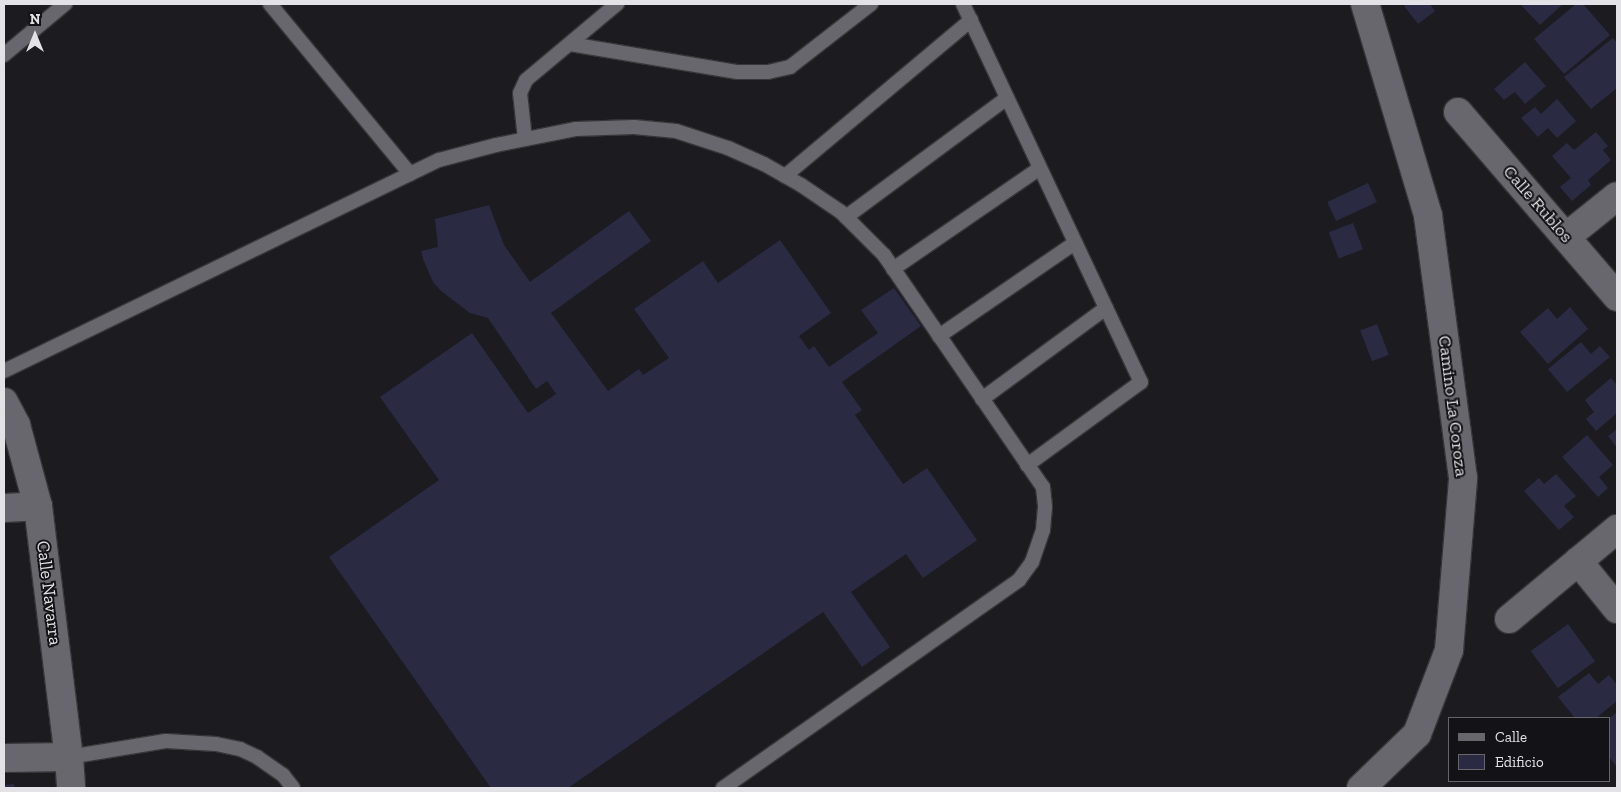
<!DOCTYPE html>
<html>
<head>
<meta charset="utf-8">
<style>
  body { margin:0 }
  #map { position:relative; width:1621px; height:792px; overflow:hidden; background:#1b1b20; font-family:"Zilla Slab",serif }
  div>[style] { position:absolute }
  .building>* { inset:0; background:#2b2a43; transform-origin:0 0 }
  .roads { filter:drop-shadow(1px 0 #37373a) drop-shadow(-1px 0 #37373a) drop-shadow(0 1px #37373a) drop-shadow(0 -1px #37373a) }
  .service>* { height:14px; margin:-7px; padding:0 7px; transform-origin:7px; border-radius:7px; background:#67676d }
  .minor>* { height:28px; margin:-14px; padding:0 14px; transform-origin:14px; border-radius:14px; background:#67676d }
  span { translate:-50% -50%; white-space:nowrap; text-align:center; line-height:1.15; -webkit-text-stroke:4px #121217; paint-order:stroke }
  .street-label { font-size:18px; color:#e3e3e7 }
  .frame { position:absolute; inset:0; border:5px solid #e3e3e7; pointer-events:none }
  .legend { position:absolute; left:1448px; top:717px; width:162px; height:65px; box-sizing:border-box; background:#121217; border:1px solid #66666a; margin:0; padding:6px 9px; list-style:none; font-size:15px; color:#e3e3e7 }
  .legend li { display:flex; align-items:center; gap:10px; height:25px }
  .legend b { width:25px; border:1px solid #66666a }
  .north { position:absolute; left:10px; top:10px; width:50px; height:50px; -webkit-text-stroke:4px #121217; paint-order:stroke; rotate:0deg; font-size:14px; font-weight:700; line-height:20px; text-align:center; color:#e3e3e7 }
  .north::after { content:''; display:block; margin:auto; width:18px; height:22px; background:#e3e3e7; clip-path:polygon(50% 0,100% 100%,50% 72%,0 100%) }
</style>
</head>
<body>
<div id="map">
  <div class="building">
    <div style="clip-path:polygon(1407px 4px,1430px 4px,1435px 11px,1418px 24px,1404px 6px)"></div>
    <div style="clip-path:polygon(1520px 4px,1561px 4px,1562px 5px,1540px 25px)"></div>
    <div style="clip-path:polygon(1576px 4px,1583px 4px,1610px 35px,1564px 74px,1534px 39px)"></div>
    <div style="clip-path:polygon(1613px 38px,1617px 43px,1617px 88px,1591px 109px,1564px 77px)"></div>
    <div style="clip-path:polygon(1525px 62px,1546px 86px,1525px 104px,1515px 92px,1504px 100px,1494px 89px)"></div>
    <div style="clip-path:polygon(1557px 99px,1576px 121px,1557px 138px,1548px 128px,1538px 137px,1521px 118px,1535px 107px,1541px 114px)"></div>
    <div style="clip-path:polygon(1596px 132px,1608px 146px,1603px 150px,1611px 160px,1588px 180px,1591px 185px,1572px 201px,1560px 187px,1571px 178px,1552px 156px,1567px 143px,1574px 150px)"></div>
    <div style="left:1368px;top:183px;width:21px;height:45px;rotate:65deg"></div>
    <div style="clip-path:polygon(489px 205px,504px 245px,530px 282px,629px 211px,651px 241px,551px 313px,608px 391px,639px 369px,643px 375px,669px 358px,634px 309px,703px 261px,718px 283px,780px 240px,831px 313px,799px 336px,809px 350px,814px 346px,829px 367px,878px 333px,861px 310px,894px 288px,921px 326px,842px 382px,862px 410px,855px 415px,903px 484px,927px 468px,977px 540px,923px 578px,906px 554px,851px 592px,890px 647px,862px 667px,823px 612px,568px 788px,491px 788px,329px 557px,439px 480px,380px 397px,472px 333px,528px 413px,556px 394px,547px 381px,536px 389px,488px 318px,470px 313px,441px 291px,433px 282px,423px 259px,421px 251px,438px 247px,435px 219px)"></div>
    <div style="left:1353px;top:223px;width:28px;height:26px;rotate:69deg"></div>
    <div style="clip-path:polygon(1570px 307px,1588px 329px,1548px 364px,1520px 332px,1548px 308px,1557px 319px)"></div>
    <div style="left:1377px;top:324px;width:33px;height:18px;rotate:69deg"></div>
    <div style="clip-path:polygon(1581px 342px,1591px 354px,1600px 346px,1610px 357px,1567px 392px,1548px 369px)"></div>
    <div style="clip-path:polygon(1611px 378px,1617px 385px,1617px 413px,1596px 431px,1586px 419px,1594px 412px,1585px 400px)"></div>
    <div style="clip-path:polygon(1617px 429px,1617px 448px,1608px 436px)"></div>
    <div style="clip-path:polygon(1587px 435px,1613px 465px,1599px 477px,1608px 488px,1598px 497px,1562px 457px)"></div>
    <div style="clip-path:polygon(1556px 474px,1576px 496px,1564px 506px,1574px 517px,1559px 530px,1524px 491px,1539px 478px,1544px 484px)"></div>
    <div style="left:1568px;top:624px;width:46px;height:46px;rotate:54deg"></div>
    <div style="clip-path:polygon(1589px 673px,1598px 684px,1609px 675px,1617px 685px,1617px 701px,1596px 718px,1575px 718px,1558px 697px)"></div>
    <div style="clip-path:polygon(1617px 712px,1617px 765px,1616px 766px,1610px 758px,1610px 718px)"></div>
    <div style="clip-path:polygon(14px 784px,14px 788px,4px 788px,4px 785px)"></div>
  </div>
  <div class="roads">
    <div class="service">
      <div style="left:270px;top:4px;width:220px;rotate:50.5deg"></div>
      <div style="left:963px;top:4px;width:418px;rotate:64.8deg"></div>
      <div style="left:1141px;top:382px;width:141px;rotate:143.9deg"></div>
      <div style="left:570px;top:44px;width:170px;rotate:9.5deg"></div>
      <div style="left:738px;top:72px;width:30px"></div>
      <div style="left:768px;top:72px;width:23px;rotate:-13deg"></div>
      <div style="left:790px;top:67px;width:103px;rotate:-37.9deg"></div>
      <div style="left:4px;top:55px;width:80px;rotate:-39.9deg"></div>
      <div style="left:525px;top:139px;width:46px;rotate:-96.2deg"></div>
      <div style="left:520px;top:93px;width:14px;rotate:-65deg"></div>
      <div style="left:526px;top:80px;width:119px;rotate:-39.9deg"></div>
      <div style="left:785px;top:176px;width:243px;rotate:-40deg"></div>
      <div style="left:846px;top:217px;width:200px;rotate:-36.5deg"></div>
      <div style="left:893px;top:269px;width:178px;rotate:-34.5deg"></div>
      <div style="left:939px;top:336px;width:165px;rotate:-34.4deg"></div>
      <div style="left:4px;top:371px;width:483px;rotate:-25.9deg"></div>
      <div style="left:439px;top:160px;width:59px;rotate:-14.7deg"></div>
      <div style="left:496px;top:145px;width:82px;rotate:-11.3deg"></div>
      <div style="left:576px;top:129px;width:58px;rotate:-2deg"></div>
      <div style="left:634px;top:127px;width:42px;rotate:5.4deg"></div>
      <div style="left:676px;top:131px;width:55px;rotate:18.1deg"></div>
      <div style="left:728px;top:148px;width:39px;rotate:24deg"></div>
      <div style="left:764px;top:164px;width:43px;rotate:29.6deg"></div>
      <div style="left:801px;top:185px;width:48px;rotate:34deg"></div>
      <div style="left:841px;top:212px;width:61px;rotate:45deg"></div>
      <div style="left:884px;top:255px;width:281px;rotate:55.6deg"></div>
      <div style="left:1043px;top:487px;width:20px;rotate:84deg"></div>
      <div style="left:1045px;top:507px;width:23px;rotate:95deg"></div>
      <div style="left:1043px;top:530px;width:34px;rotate:109deg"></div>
      <div style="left:1032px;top:562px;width:22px;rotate:126deg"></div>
      <div style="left:1019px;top:580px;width:362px;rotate:144.9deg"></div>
      <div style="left:982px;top:399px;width:154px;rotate:-36.3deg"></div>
      <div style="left:69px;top:757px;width:98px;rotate:-9.4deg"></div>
      <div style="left:166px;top:741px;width:50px;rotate:3.4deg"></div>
      <div style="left:216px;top:744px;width:25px;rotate:12deg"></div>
      <div style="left:240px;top:749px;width:19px;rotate:25deg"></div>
      <div style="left:257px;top:757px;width:32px;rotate:35deg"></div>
      <div style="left:283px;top:775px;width:16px;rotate:52deg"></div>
    </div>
    <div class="minor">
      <div style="left:1458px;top:112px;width:244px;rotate:49.3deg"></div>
      <div style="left:1566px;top:237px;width:65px;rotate:-38.8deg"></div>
      <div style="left:4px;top:402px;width:26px;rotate:62deg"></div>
      <div style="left:16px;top:425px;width:84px;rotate:74.8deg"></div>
      <div style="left:38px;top:506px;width:253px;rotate:83deg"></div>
      <div style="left:69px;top:757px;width:31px;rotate:86deg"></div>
      <div style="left:4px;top:508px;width:34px;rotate:-3deg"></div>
      <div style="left:1578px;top:561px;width:62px;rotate:50.9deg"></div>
      <div style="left:1509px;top:619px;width:141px;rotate:-39.8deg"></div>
      <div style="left:4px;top:758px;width:65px;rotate:-0.9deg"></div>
      <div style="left:1361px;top:788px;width:78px;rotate:-44deg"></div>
      <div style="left:1417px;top:734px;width:90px;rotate:-69.1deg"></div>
      <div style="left:1449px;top:650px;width:173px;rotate:-85.3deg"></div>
      <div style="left:1463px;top:478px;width:265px;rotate:-97.6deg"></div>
      <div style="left:1428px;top:215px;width:220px;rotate:-106.6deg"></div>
    </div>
  </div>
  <div class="street-label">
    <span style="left:1538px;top:204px;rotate:49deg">Calle Rublos</span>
    <span style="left:1453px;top:406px;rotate:83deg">Camino La Coroza</span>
    <span style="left:49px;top:593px;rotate:83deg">Calle Navarra</span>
  </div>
  <div class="frame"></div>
  <ul class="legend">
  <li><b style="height:6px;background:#67676d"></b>Calle</li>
  <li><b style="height:14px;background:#2b2a43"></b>Edificio</li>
  </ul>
  <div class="north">N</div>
</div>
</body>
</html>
